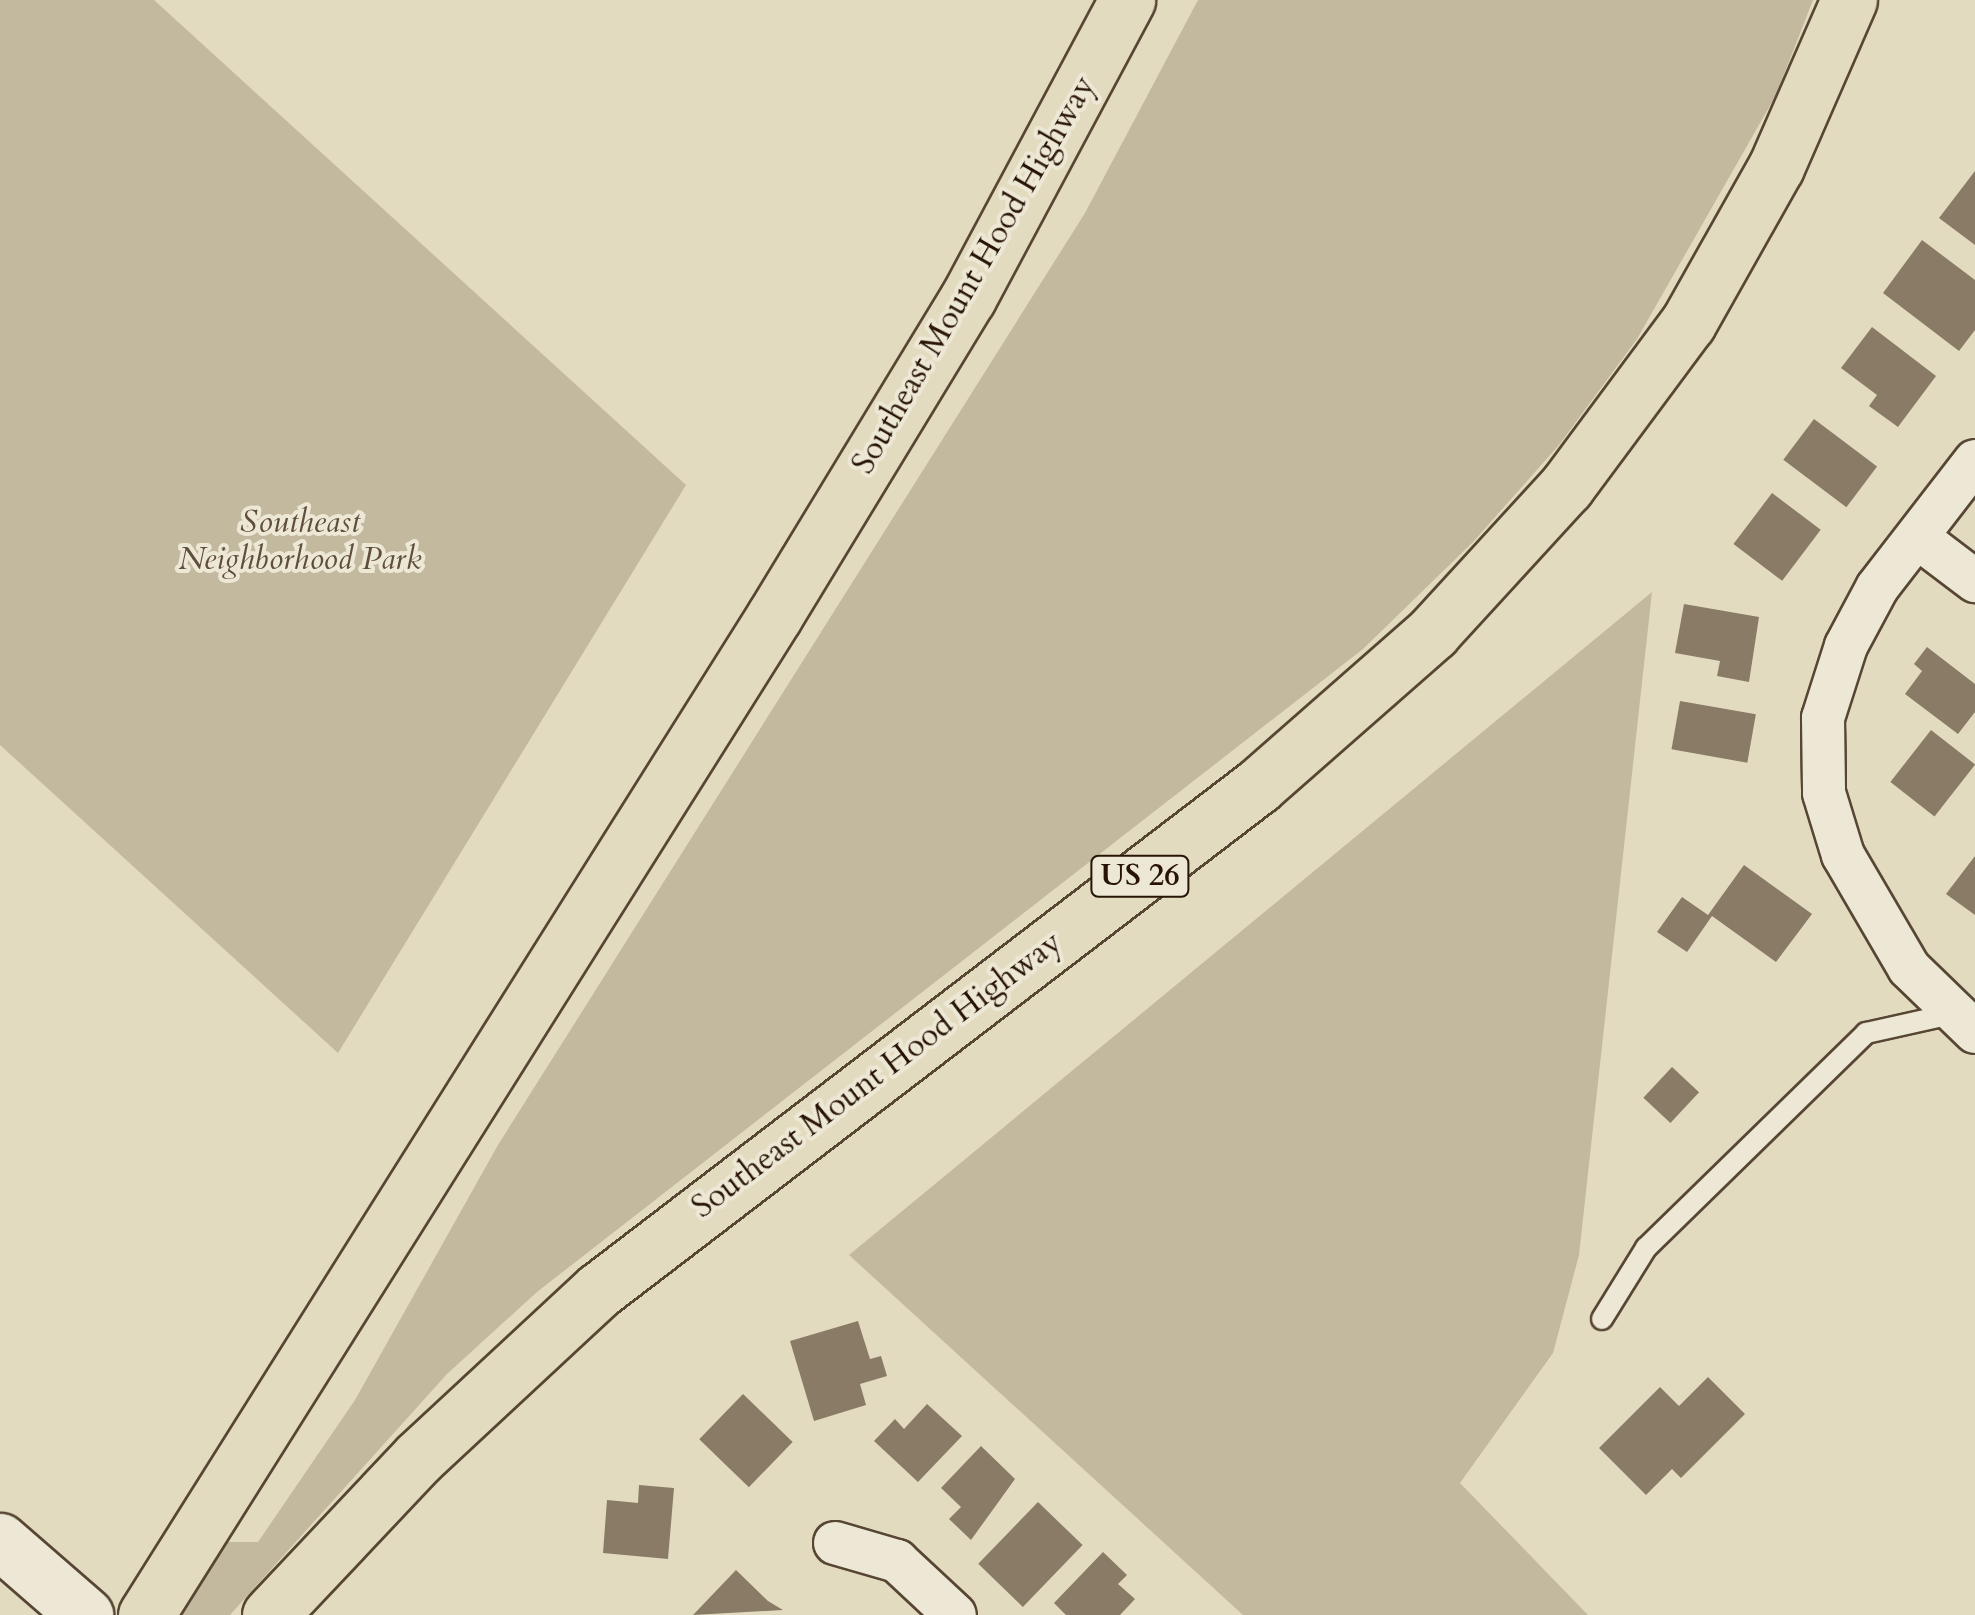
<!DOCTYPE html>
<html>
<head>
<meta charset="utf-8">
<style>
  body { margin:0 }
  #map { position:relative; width:1975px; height:1615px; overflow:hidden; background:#e3dbbf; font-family:Cardo,serif }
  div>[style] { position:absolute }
  .green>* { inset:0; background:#c3b99f }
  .building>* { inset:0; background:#897b66; transform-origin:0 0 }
  .roads { filter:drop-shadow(2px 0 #574634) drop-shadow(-2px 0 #574634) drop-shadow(0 2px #574634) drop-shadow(0 -2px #574634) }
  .lane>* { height:20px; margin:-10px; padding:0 10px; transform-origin:10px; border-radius:10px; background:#ede8d5 }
  .street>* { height:42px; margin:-21px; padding:0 21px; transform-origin:21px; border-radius:21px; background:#ede8d5 }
  .secondary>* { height:55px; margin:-27.5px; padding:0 27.5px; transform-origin:27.5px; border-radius:27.5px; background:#ede8d5 }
  .highway>* { height:55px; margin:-27.5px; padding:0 27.5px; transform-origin:27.5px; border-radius:27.5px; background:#e3dbbf }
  span { translate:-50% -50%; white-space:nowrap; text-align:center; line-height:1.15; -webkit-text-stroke:8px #ede8d5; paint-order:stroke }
  .shield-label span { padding:2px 8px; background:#ede8d5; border:2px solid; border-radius:8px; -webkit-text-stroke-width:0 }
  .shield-label { font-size:30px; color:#281405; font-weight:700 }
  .street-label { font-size:32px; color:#281405 }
  .park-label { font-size:32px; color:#5e4e3b; font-style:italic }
</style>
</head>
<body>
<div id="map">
  <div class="green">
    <div style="clip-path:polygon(0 0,154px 0,686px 485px,338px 1053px,0 745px)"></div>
    <div style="clip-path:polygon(1198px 0,1813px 0,1776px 95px,1637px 339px,1559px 445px,1473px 542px,1363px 649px,537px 1292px,447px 1374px,230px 1615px,182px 1615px,228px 1542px,258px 1542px,355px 1400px,498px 1145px,1085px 213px)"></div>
    <div style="clip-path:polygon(1652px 592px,1579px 1255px,1553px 1353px,1460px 1483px,1588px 1615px,1243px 1615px,849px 1255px)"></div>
  </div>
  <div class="building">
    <div style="clip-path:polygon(1975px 171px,1975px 245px,1939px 218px)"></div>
    <div style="clip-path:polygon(1922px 240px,1975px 280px,1975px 330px,1959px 351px,1883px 293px)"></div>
    <div style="clip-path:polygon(1872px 327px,1936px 376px,1898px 427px,1869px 406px,1877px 395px,1841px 368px)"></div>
    <div style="left:1814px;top:419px;width:79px;height:51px;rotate:37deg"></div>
    <div style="left:1772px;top:493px;width:61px;height:64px;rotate:37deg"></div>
    <div style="clip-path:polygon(1684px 604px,1759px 617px,1749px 682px,1717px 676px,1720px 661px,1675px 653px)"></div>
    <div style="clip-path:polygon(1927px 647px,1975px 684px,1975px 712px,1958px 734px,1905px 694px,1922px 671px,1914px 664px)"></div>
    <div style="left:1680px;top:701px;width:77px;height:49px;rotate:10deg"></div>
    <div style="left:1931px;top:730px;width:56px;height:66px;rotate:38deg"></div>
    <div style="clip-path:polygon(1975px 856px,1975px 915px,1946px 894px)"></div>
    <div style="clip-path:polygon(1744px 865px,1812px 914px,1776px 962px,1712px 916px,1687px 952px,1657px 932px,1682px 897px,1708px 915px)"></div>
    <div style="left:1672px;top:1067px;width:37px;height:42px;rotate:43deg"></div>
    <div style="clip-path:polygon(858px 1321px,870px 1359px,881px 1356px,887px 1376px,860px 1384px,866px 1405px,814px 1421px,790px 1341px)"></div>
    <div style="clip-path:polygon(1708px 1377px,1745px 1414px,1681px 1478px,1672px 1469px,1646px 1495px,1599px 1448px,1660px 1387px,1679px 1406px)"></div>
    <div style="left:743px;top:1394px;width:69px;height:63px;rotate:44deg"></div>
    <div style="clip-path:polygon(927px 1404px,962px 1436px,918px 1482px,874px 1441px,895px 1419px,904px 1429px)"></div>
    <div style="clip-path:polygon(981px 1446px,1015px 1479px,971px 1540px,949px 1519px,961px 1507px,941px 1488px)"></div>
    <div style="clip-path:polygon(639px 1485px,674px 1488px,668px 1559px,603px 1553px,607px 1500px,638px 1503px)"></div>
    <div style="left:1038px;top:1502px;width:62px;height:86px;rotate:44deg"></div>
    <div style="clip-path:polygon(1103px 1552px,1127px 1575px,1118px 1584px,1135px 1599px,1120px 1615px,1066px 1615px,1054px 1603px)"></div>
    <div style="clip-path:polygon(736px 1570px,768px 1601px,783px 1610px,693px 1615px)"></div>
  </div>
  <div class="roads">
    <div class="lane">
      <div style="left:1602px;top:1319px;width:84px;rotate:-58.2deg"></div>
      <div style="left:1646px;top:1248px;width:308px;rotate:-44.3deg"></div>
      <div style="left:1866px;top:1033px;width:88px;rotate:-12.5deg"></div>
    </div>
    <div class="street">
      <div style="left:1975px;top:461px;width:160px;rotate:127.7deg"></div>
      <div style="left:1877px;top:588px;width:66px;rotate:118.1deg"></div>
      <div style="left:1846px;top:646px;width:76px;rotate:107.7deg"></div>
      <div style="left:1823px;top:718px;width:75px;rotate:89.2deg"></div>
      <div style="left:1824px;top:793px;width:65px;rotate:73deg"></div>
      <div style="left:1843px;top:855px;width:131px;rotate:59.7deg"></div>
      <div style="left:1909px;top:968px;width:92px;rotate:44.1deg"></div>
      <div style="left:1917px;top:537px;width:73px;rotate:37.2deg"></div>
      <div style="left:835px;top:1543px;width:65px;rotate:16.2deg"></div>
      <div style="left:897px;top:1561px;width:79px;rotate:43deg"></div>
    </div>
    <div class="secondary">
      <div style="left:0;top:1541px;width:113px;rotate:41deg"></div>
    </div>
    <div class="highway">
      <div style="left:146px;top:1615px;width:1181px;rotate:-57.83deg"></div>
      <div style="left:775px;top:615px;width:371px;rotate:-58.7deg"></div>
      <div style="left:968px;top:298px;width:338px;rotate:-61.9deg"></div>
      <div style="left:270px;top:1615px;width:216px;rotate:-46.7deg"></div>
      <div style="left:418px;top:1458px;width:247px;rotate:-42.9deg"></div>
      <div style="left:599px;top:1290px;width:830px;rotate:-37.41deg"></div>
      <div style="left:1258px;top:786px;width:233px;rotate:-41.3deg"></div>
      <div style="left:1433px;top:632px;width:197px;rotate:-47.5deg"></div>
      <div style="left:1566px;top:487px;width:204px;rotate:-53.4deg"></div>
      <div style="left:1688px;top:323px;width:179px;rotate:-60.6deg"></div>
      <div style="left:1776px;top:167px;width:182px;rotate:-66.4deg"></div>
    </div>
  </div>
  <div class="shield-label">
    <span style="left:1140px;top:876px">US 26</span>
  </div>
  <div class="street-label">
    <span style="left:974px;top:275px;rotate:-60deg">Southeast Mount Hood Highway</span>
    <span style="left:877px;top:1075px;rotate:-37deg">Southeast Mount Hood Highway</span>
  </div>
  <div class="park-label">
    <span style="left:300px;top:541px">Southeast<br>Neighborhood Park</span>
  </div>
</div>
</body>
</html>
